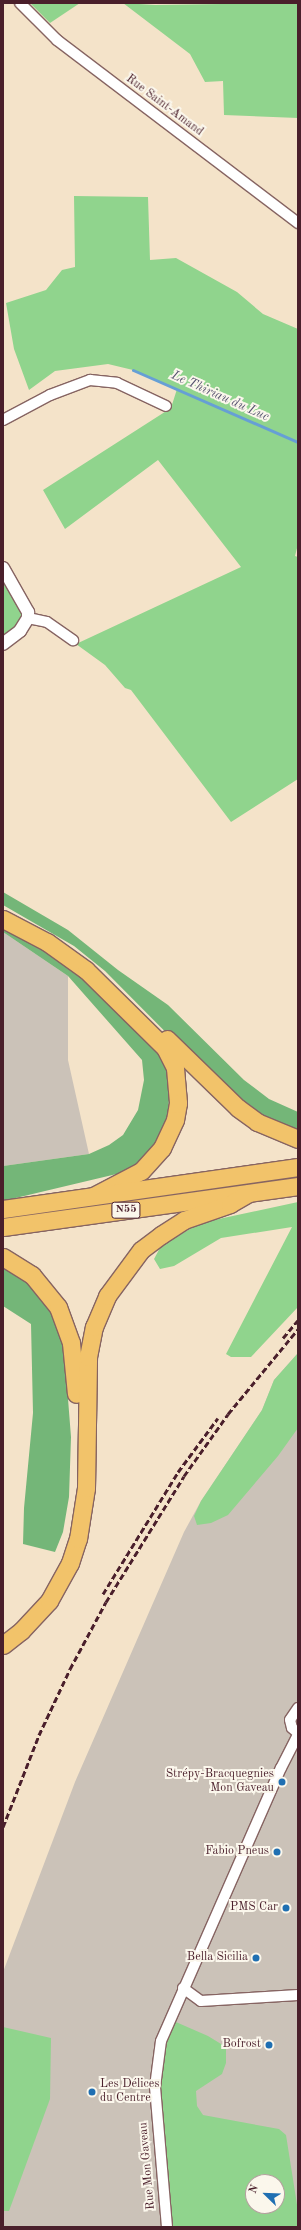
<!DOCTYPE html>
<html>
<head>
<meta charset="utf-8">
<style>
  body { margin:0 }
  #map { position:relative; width:301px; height:2230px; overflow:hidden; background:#f4e3c9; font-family:"Old Standard TT",serif }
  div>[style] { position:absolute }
  .industrial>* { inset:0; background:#cbc2b8 }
  .green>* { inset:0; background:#90d48d }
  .forest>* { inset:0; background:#74b678 }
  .stream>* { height:3px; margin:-1.5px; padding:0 1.5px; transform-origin:1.5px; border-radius:1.5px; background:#669fd5 }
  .roads { filter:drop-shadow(1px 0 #866462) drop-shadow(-1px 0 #866462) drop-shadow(0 1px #866462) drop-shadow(0 -1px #866462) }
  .minor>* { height:10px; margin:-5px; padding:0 5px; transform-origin:5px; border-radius:5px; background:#fff }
  .tertiary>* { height:12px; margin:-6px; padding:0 6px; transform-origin:6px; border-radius:6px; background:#fff }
  .trunk>* { height:17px; margin:-8.5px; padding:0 8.5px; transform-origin:8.5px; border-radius:8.5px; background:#f2c36a }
  .rail>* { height:3px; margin-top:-1.5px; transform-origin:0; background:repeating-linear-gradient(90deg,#4a1f2b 0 6px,transparent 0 9px) }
  .dots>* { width:11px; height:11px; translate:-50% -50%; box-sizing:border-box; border:2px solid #fbf7ec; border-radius:50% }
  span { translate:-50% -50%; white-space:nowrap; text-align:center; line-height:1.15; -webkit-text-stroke:4px #fbf7ec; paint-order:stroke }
  .shield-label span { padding:1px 3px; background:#fbf7ec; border:1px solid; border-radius:3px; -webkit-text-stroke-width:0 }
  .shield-label { font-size:11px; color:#4a1f2b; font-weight:700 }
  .street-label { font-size:12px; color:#4a1f2b }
  .poi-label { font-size:12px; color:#4a1f2b }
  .right { translate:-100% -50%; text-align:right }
  .left { translate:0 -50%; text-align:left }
  .water-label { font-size:13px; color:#55526f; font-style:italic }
  .frame { position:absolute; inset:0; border:4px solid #4a1f2b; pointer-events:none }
  .north { position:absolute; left:245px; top:2174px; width:40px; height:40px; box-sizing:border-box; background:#fbf7ec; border:1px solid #b4a19f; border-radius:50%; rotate:293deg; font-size:11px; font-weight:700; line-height:16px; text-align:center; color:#4a1f2b }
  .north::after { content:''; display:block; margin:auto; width:14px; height:18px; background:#1f6fb2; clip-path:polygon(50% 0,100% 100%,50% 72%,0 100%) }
</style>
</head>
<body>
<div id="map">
  <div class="industrial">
    <div style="clip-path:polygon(3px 932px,68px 976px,68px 1060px,89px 1154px,3px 1166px)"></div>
    <div style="clip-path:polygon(evenodd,298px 1353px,298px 2227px,3px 2227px,3px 1972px,75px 1782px,184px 1532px,201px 1501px,262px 1410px,274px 1380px,298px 1353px,253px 2182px,277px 2182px,277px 2206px,253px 2206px,253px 2182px)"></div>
  </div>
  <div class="green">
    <div style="clip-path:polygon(30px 3px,80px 3px,50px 23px)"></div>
    <div style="clip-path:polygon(123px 3px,155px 5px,298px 3px,298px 118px,224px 115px,223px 81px,205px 82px,190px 54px)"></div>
    <div style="clip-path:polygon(74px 196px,148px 197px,150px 260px,176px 258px,237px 292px,263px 314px,298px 329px,298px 544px,295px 556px,298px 557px,298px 779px,231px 822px,131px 690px,125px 688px,105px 665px,76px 644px,241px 567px,158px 460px,65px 529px,43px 490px,171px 408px,177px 389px,133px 370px,108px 364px,55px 371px,29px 390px,14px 349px,6px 303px,46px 290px,62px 270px,75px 267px)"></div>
    <div style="clip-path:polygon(3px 576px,28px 612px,3px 644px)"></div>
    <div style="clip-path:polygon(298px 1202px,298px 1307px,251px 1357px,231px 1357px,226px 1354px,292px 1227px,221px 1238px,174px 1266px,160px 1269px,154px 1259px,161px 1246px,200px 1223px)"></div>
    <div style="clip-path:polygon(298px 1353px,298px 1428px,278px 1456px,228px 1515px,211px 1523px,197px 1525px,194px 1516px,201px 1501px,262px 1410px,274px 1380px)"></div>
    <div style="clip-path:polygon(evenodd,169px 2019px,208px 2036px,226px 2047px,226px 2063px,222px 2074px,196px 2091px,197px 2106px,203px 2115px,279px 2129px,286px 2135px,298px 2211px,298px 2227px,167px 2227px,155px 2087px,169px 2019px,253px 2182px,277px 2182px,277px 2206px,253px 2206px,253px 2182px)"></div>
    <div style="clip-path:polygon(3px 2027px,51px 2038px,50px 2099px,9px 2211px,3px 2211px)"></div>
  </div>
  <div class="forest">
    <div style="clip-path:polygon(3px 892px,68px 930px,118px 970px,168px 1005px,244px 1080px,269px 1099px,298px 1112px,298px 1134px,286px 1130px,229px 1096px,105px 971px,74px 946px,3px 905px)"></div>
    <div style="clip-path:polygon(3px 924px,65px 958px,151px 1040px,168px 1068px,170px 1086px,168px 1114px,160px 1137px,147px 1156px,125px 1172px,3px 1201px,3px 1166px,89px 1154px,109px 1145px,123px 1135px,138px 1110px,144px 1080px,142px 1060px,68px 976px,3px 932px)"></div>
    <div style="clip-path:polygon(3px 1264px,17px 1272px,46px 1301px,56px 1322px,64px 1348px,71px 1437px,69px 1497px,63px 1532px,55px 1552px,23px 1544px,24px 1508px,33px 1413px,31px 1324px,3px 1306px)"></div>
  </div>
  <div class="stream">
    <div style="left:133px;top:370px;width:180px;rotate:23.6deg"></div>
  </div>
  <div class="roads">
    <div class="minor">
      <div style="left:20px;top:3px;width:52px;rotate:45deg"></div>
      <div style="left:57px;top:40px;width:303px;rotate:37.2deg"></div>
      <div style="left:3px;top:420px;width:53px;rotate:-28deg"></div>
      <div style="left:50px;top:395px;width:43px;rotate:-20.6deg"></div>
      <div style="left:90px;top:380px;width:27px;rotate:6deg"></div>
      <div style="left:117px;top:383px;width:54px;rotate:25.1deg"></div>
      <div style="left:28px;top:618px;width:19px;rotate:12deg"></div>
      <div style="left:47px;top:622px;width:32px;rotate:35deg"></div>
      <div style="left:298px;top:1708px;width:14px;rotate:124deg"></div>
      <div style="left:290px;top:1720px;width:8px;rotate:76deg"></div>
      <div style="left:292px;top:1728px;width:8px;rotate:40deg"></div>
      <div style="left:183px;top:1988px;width:22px;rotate:36deg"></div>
      <div style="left:201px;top:2001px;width:97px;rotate:-3.5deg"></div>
      <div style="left:167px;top:2227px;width:141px;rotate:-94.9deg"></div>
      <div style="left:155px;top:2087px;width:46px;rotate:-82.6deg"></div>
      <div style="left:161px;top:2041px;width:298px;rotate:-66.3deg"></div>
      <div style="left:281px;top:1768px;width:37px;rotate:-63deg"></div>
    </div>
    <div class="tertiary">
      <div style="left:3px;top:568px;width:51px;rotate:60.4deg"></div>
      <div style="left:28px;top:612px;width:6px;rotate:90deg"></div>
      <div style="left:28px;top:618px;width:15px;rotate:122deg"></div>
      <div style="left:20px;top:631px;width:21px;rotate:143deg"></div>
    </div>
    <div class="trunk">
      <div style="left:3px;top:919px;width:50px;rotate:27.6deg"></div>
      <div style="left:47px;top:942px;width:48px;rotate:35.7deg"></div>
      <div style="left:86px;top:970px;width:111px;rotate:44.6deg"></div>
      <div style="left:165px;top:1048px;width:22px;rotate:63deg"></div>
      <div style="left:175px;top:1068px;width:35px;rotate:85deg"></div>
      <div style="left:178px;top:1103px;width:17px;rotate:100deg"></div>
      <div style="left:175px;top:1120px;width:31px;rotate:115deg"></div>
      <div style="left:162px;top:1148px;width:31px;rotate:132deg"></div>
      <div style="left:141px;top:1171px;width:54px;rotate:152.5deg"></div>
      <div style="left:167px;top:1039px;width:99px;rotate:44.2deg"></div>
      <div style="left:238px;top:1108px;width:24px;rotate:36deg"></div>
      <div style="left:257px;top:1122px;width:44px;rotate:22.5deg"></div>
      <div style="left:3px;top:1209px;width:298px;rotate:-8.1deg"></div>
      <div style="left:3px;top:1227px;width:298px;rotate:-7.9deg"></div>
      <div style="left:3px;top:1257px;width:34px;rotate:32deg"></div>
      <div style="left:32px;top:1275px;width:41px;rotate:50.9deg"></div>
      <div style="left:58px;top:1307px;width:38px;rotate:70deg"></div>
      <div style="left:71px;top:1343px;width:51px;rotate:84.4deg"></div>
      <div style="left:3px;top:1645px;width:23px;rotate:-38deg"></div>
      <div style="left:21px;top:1631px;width:41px;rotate:-47deg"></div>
      <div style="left:49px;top:1601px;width:43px;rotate:-61.1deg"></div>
      <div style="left:70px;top:1563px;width:25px;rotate:-72deg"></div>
      <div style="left:78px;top:1539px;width:52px;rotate:-81.1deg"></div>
      <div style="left:86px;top:1488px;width:131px;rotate:-89.1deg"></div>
      <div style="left:88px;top:1357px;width:31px;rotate:-79deg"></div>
      <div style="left:94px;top:1327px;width:34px;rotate:-67deg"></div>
      <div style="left:107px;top:1296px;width:57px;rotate:-53.5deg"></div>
      <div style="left:141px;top:1250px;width:25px;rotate:-37deg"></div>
      <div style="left:161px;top:1235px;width:27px;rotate:-33deg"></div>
      <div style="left:184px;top:1220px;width:49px;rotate:-19.2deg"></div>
      <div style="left:230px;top:1204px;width:22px;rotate:-30deg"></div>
    </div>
  </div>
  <div class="rail">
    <div style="left:283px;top:1338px;width:23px;rotate:-50deg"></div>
    <div style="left:103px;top:1594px;width:143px;rotate:-58.4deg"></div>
    <div style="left:178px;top:1472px;width:67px;rotate:-53.5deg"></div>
    <div style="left:3px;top:1827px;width:99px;rotate:-68.6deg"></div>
    <div style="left:39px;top:1735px;width:73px;rotate:-64.8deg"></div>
    <div style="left:70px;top:1669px;width:76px;rotate:-61.8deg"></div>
    <div style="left:106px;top:1602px;width:148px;rotate:-58.2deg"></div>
    <div style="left:184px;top:1476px;width:76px;rotate:-54.6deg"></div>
    <div style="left:228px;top:1414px;width:110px;rotate:-50.5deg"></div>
  </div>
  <div class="dots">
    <div style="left:282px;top:1782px;background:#1f6fb2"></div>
    <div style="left:277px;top:1852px;background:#1f6fb2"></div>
    <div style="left:286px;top:1908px;background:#1f6fb2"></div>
    <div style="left:256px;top:1958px;background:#1f6fb2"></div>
    <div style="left:269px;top:2045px;background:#1f6fb2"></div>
    <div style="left:92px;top:2092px;background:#1f6fb2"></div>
  </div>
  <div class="shield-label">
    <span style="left:126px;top:1210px">N55</span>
  </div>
  <div class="street-label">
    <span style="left:164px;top:106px;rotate:37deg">Rue Saint-Amand</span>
    <span style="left:148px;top:2166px;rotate:-95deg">Rue Mon Gaveau</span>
  </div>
  <div class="poi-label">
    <span class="right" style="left:274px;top:1782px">Strépy-Bracquegnies<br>Mon Gaveau</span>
    <span class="right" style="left:269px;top:1852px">Fabio Pneus</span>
    <span class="right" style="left:278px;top:1908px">PMS Car</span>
    <span class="right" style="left:248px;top:1958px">Bella Sicilia</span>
    <span class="right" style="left:261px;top:2045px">Bofrost</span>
    <span class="left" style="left:100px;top:2092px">Les Délices<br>du Centre</span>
  </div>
  <div class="water-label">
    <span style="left:220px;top:397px;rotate:24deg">Le Thiriau du Luc</span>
  </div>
  <div class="frame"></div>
  <div class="north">N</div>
</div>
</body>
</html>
